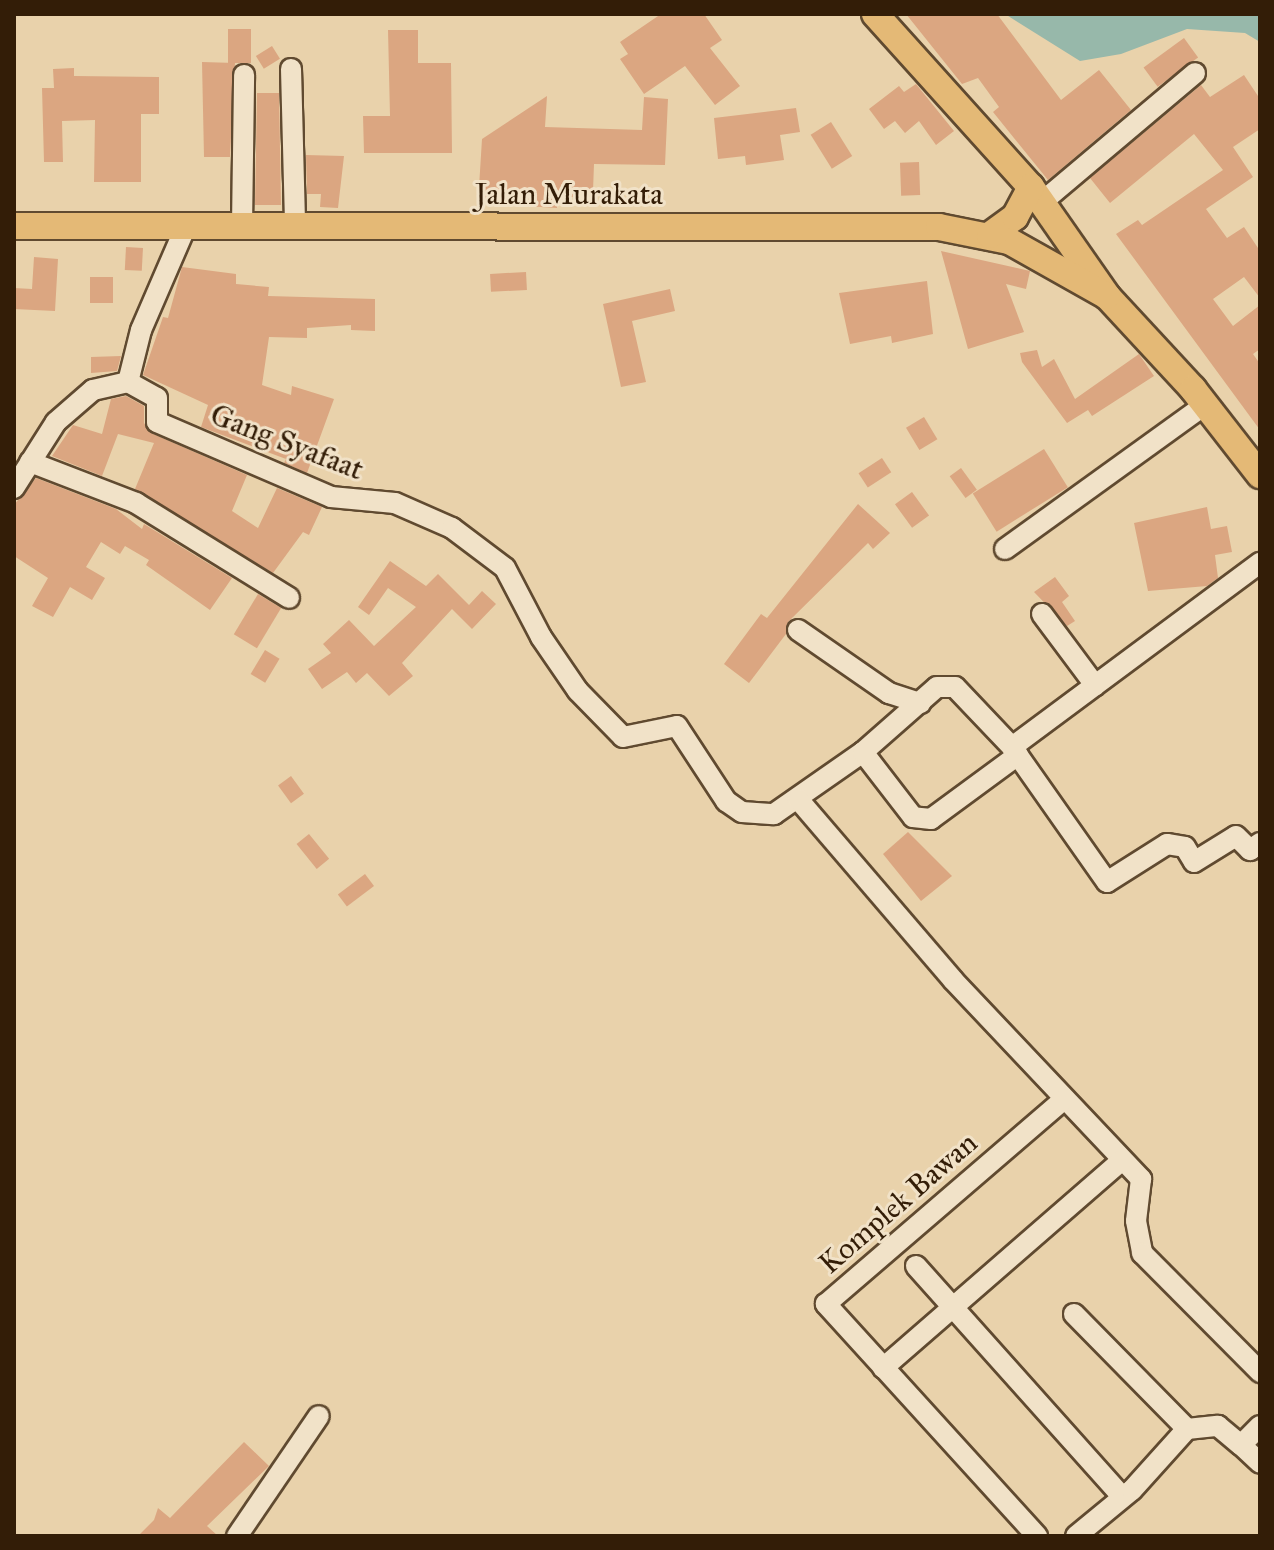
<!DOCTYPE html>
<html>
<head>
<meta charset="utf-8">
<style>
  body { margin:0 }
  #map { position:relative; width:1274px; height:1550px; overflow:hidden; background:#e9d2ab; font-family:"IM FELL Great Primer",serif }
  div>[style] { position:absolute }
  .water>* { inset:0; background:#97b8aa }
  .building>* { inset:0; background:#dba681; transform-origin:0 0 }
  .roads { filter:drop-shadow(2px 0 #604a30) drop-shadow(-2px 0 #604a30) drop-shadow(0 2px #604a30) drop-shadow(0 -2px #604a30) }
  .minor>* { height:20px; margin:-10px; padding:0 10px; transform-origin:10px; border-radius:10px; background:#f1e2c8 }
  .major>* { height:26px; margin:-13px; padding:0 13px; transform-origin:13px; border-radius:13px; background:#e4b976 }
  span { translate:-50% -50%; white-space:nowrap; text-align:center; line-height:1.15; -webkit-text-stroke:6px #f1e2c8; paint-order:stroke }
  .street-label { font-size:30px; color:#331d07 }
  .frame { position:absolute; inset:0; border:16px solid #331d07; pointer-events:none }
</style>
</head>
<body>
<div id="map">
  <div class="water">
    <div style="clip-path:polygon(1005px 14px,1260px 14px,1260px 42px,1245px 33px,1187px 29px,1121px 54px,1080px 61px)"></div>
  </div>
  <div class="building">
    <div style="clip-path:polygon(661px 14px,704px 14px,722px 40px,710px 48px,740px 86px,715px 105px,685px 66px,644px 94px,620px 59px,628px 54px,620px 42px)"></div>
    <div style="clip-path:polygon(906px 14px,997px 14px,1061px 100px,1099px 70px,1131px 110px,1048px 180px,993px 112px,999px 107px,978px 78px,962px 84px)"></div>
    <div style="left:228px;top:29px;width:23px;height:34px"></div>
    <div style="clip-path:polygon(388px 30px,418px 30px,418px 63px,451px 63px,452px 153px,364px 153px,363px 116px,390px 116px)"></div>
    <div style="left:1184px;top:38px;width:24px;height:50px;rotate:54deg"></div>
    <div style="left:272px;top:46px;width:15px;height:19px;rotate:58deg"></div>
    <div style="clip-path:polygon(202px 62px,235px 63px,230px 157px,204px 157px)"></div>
    <div style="clip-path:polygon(74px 68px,74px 76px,159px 77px,159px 114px,141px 114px,141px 182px,94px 182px,95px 120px,62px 121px,63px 162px,44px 162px,42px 88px,54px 88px,53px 69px)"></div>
    <div style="clip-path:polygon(1244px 75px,1260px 99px,1260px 129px,1233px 147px,1253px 177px,1206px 209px,1227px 238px,1244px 227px,1260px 251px,1260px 298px,1244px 277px,1213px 299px,1233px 326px,1260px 305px,1260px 349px,1253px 354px,1260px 364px,1260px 430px,1116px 234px,1138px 220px,1142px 225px,1223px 170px,1194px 134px,1110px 203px,1090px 178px,1201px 85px,1210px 97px)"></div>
    <div style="clip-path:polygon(916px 84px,954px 131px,936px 145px,919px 121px,905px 133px,895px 121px,884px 129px,869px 109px,899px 86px,904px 92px)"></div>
    <div style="clip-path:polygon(257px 93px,279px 93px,281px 205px,255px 205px)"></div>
    <div style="clip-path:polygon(547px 96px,545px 127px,642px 130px,644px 97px,668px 99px,665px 165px,594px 164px,593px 191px,586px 191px,586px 198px,557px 196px,557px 208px,478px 203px,482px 139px)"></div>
    <div style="clip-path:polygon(796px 108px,800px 132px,780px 135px,784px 160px,746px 165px,745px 156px,718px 159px,714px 118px)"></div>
    <div style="left:831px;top:122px;width:40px;height:24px;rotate:58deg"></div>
    <div style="clip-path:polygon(306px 155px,344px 156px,338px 208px,320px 207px,321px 194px,307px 194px)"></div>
    <div style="left:919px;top:162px;width:33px;height:19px;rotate:88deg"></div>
    <div style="left:126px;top:247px;width:17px;height:23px;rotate:3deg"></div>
    <div style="clip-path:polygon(941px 251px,1030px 271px,1026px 289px,1006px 284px,1024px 332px,968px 349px)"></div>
    <div style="clip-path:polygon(34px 257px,58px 259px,55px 311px,14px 309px,14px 288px,32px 289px)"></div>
    <div style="clip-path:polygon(182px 267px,236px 274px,236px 284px,269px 287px,268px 296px,375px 299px,375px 331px,351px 330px,351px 325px,307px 328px,307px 338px,269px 337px,262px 385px,291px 395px,292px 386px,334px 399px,307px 473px,284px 463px,286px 459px,201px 427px,208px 405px,143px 375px,163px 317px,168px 318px)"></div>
    <div style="left:526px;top:272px;width:18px;height:36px;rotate:87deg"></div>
    <div style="left:90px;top:277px;width:23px;height:26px"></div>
    <div style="clip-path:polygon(927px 281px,933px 334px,892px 343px,891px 336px,850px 344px,839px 293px)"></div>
    <div style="clip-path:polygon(670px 289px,675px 311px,632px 321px,646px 382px,621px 387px,603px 304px)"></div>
    <div style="clip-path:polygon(1037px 350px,1042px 367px,1054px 359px,1075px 399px,1139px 354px,1154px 376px,1092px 416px,1088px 410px,1067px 423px,1022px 362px,1020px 353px)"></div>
    <div style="clip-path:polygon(121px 356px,117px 371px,91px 373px,91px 357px)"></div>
    <div style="clip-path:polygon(126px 396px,144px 406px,144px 423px,151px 433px,247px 475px,232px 511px,258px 528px,277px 488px,322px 507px,309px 535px,303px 532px,273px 573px,135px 489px,154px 443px,118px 434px,102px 476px,52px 456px,73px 425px,102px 434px,111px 399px)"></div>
    <div style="left:924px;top:417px;width:26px;height:21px;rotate:59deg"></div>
    <div style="left:1044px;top:449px;width:45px;height:84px;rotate:58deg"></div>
    <div style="left:882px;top:458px;width:17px;height:28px;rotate:57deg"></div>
    <div style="left:961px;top:468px;width:27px;height:14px;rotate:54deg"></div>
    <div style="clip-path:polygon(36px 478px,116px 509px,142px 529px,144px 524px,232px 578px,210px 610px,146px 565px,149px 560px,125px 546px,120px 554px,101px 542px,86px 567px,105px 578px,92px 600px,70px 587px,53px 617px,32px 606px,48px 578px,14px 556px,14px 505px)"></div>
    <div style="left:912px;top:492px;width:29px;height:21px;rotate:54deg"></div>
    <div style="clip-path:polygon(858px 504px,890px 533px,873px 549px,868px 543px,788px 622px,786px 634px,749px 683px,724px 664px,761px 614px,767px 618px)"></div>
    <div style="clip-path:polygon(1207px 507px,1211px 529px,1227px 526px,1232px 552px,1215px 555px,1218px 578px,1207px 586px,1148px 591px,1134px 523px)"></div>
    <div style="clip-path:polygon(390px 561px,426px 586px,438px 574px,469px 605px,482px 591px,496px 604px,472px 629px,452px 609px,402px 663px,413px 676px,389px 696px,367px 673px,356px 683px,347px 672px,322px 689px,308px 669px,331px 653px,323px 644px,349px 620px,374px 646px,416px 607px,388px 588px,369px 615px,358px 607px)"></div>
    <div style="clip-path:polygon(1055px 577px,1069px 596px,1062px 602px,1075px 621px,1067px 626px,1034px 592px)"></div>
    <div style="left:258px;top:594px;width:27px;height:47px;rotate:31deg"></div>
    <div style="left:265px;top:650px;width:17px;height:28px;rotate:31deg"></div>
    <div style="left:291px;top:776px;width:22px;height:16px;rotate:54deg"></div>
    <div style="clip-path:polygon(908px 832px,952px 876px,921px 901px,883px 854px)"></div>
    <div style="left:309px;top:834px;width:32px;height:16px;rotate:51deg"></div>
    <div style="left:365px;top:874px;width:15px;height:34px;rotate:53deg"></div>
    <div style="clip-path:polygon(244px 1442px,269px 1466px,207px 1526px,218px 1536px,138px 1536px,154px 1520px,158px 1508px,170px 1518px)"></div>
  </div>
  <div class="roads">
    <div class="minor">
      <div style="left:291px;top:69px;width:157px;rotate:88.5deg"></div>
      <div style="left:1042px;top:202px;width:200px;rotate:-40.1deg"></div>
      <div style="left:186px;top:226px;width:113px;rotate:113.4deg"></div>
      <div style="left:141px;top:330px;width:54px;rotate:104deg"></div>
      <div style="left:128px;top:382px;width:33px;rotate:29deg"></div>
      <div style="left:157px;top:398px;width:24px;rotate:90deg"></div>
      <div style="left:157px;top:422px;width:189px;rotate:23.3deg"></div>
      <div style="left:331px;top:497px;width:64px;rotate:5.4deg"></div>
      <div style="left:395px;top:503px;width:62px;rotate:23.7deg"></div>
      <div style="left:452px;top:528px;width:66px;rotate:37deg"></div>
      <div style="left:505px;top:568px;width:78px;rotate:62.4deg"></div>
      <div style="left:541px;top:637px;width:65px;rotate:55.6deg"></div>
      <div style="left:578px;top:691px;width:64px;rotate:45.6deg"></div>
      <div style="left:623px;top:737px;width:55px;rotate:-11.5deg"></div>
      <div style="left:677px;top:726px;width:90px;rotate:56.8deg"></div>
      <div style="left:726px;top:801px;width:19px;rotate:35deg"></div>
      <div style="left:742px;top:812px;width:32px;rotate:4deg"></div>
      <div style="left:774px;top:814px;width:108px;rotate:-34.9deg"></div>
      <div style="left:242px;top:226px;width:151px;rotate:-89.2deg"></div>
      <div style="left:30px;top:462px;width:114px;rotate:21.1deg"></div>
      <div style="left:136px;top:503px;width:180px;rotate:31.8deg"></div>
      <div style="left:14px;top:488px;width:78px;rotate:-57.5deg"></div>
      <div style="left:56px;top:422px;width:49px;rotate:-40.9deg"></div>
      <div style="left:93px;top:390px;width:36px;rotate:-13deg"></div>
      <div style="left:1005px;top:549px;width:246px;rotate:-35.8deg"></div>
      <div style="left:1042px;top:614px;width:89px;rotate:53.3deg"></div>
      <div style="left:798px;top:630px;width:111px;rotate:34.7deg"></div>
      <div style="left:889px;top:693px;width:33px;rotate:18deg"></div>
      <div style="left:1012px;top:747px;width:309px;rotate:-36.6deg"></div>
      <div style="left:1018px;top:755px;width:108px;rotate:143.7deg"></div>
      <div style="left:931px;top:819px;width:18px;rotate:-174deg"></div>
      <div style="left:913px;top:817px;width:82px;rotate:-127.6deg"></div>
      <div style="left:863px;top:752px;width:98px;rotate:-41.3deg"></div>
      <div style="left:937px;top:687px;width:18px"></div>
      <div style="left:955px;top:687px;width:83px;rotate:46.5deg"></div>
      <div style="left:1012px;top:747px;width:165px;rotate:54.9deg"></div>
      <div style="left:1107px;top:882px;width:71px;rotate:-32.3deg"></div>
      <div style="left:1167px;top:844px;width:18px;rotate:9deg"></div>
      <div style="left:1185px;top:847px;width:17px;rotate:59deg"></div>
      <div style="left:1194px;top:862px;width:49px;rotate:-31.8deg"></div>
      <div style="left:1236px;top:836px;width:20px;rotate:45deg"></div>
      <div style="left:1250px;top:850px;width:12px;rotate:-35deg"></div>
      <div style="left:798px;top:799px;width:238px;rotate:49.4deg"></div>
      <div style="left:953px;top:980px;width:274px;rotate:46.6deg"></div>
      <div style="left:1141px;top:1179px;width:42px;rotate:96.8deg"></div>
      <div style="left:1136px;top:1221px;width:33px;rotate:79deg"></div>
      <div style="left:1142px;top:1253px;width:168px;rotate:45.2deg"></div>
      <div style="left:916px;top:1266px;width:309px;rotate:48.2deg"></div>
      <div style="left:1074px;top:1314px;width:161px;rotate:45.5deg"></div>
      <div style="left:883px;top:1368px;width:317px;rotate:-41deg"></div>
      <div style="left:1241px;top:1445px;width:26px;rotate:43deg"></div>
      <div style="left:237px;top:1536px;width:145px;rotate:-55.7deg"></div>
      <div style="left:1037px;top:1536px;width:314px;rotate:-132.3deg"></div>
      <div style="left:826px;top:1304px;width:314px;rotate:-40.7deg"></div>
      <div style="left:1076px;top:1536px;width:72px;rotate:-39.4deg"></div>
      <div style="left:1132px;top:1490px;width:82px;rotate:-48deg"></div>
      <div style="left:1187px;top:1429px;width:31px;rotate:-6deg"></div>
      <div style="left:1218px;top:1426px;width:30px;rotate:40deg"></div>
      <div style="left:1241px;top:1445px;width:27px;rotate:-45deg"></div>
    </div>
    <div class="major">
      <div style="left:875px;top:14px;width:233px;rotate:48deg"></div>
      <div style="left:1031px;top:187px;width:133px;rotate:55.1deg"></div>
      <div style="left:1107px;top:296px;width:127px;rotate:47.2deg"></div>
      <div style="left:1193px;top:389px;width:109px;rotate:52.1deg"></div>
      <div style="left:14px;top:226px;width:925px;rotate:0.06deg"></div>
      <div style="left:939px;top:227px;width:71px;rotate:11.3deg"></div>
      <div style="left:1009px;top:241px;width:112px;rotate:29.3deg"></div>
      <div style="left:990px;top:235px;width:31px;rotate:-36deg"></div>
      <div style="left:1015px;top:217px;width:34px;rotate:-62deg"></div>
    </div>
  </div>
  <div class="street-label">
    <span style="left:569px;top:194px">Jalan Murakata</span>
    <span style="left:287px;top:442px;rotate:21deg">Gang Syafaat</span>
    <span style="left:898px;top:1203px;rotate:-41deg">Komplek Bawan</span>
  </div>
  <div class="frame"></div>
</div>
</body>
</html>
